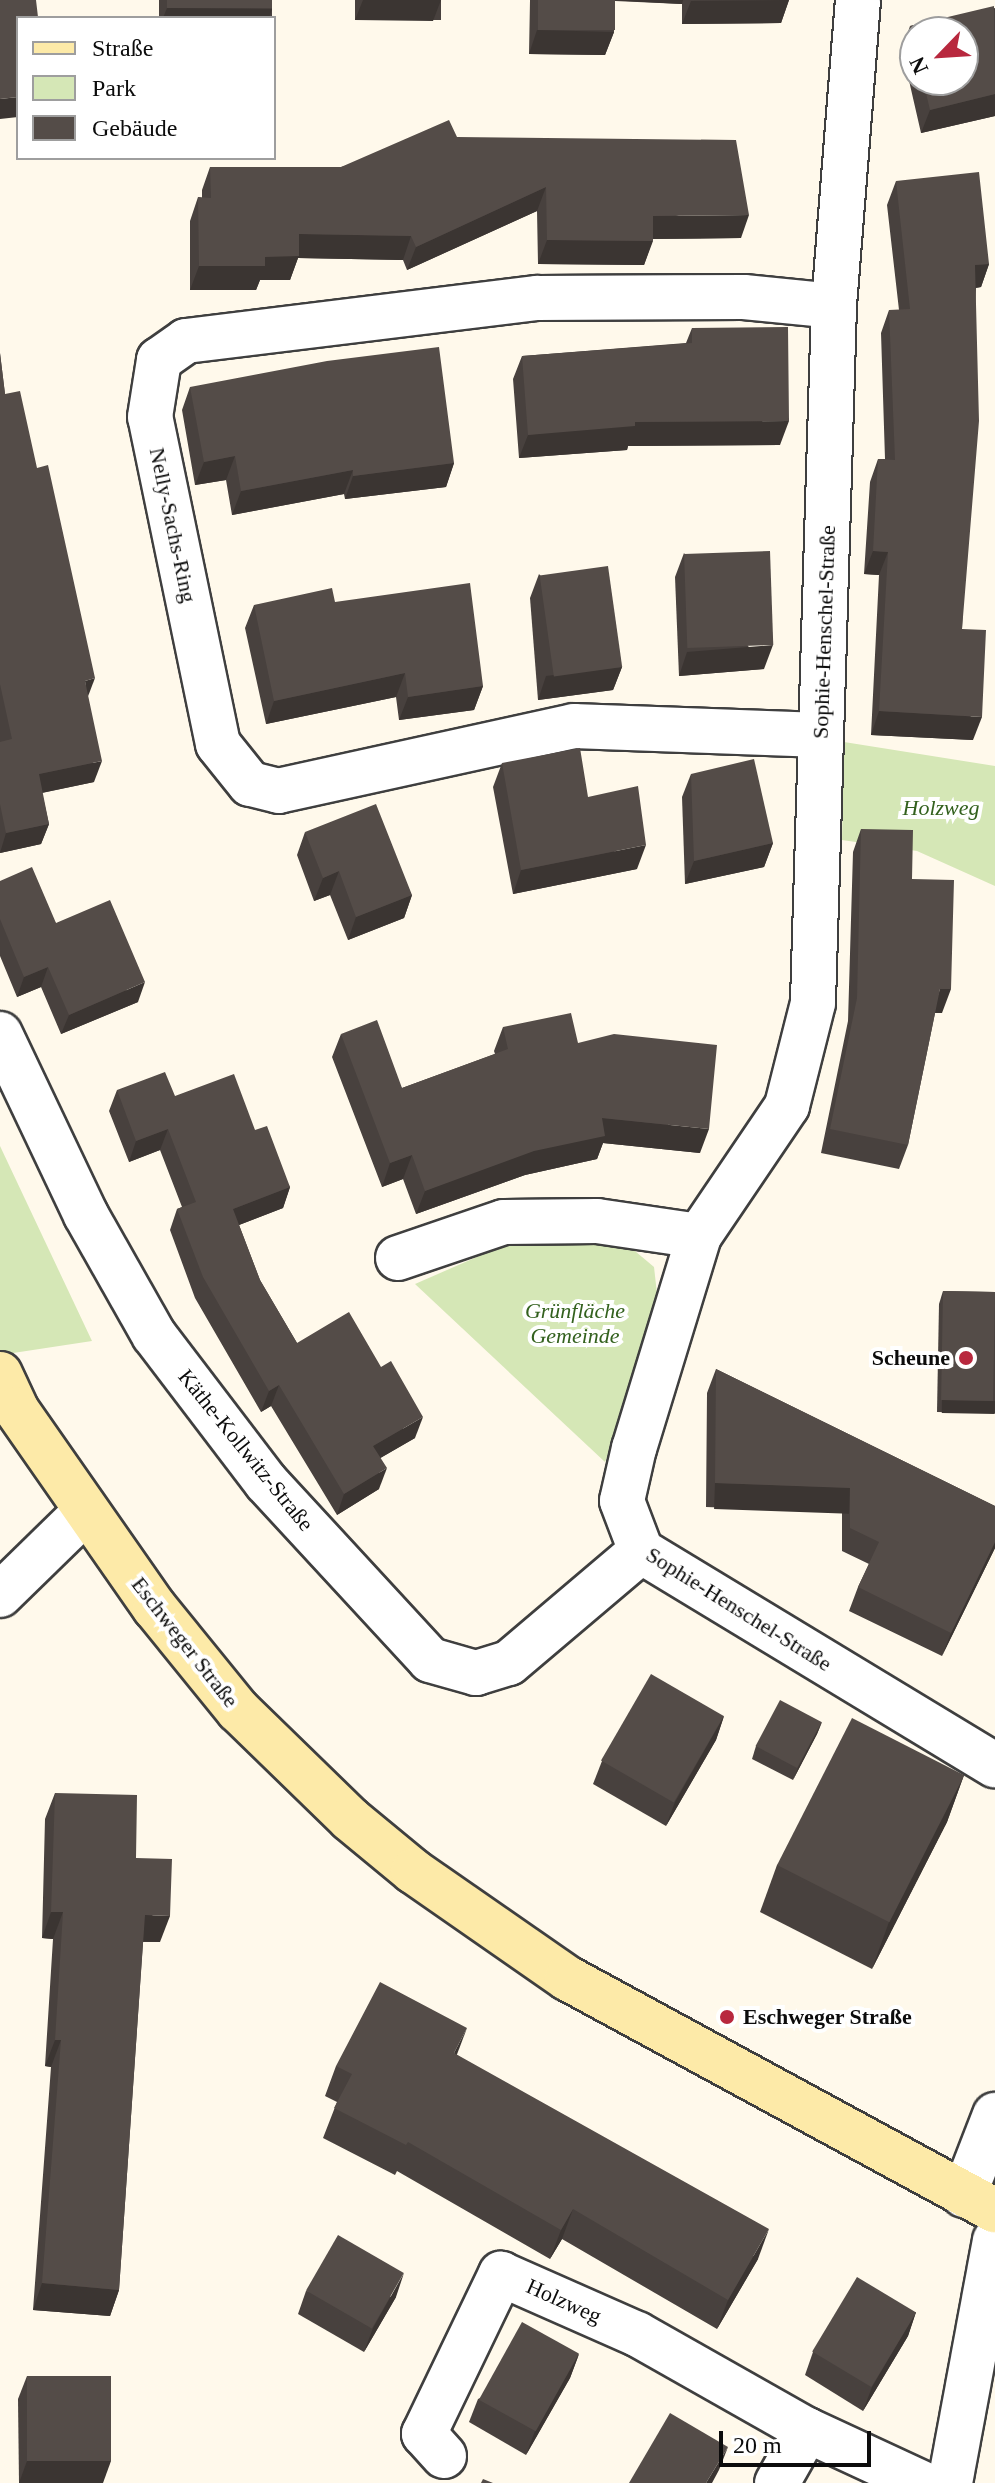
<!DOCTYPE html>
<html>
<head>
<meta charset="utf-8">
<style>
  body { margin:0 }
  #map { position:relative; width:995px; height:2483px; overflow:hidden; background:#fff9eb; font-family:Georgia,serif }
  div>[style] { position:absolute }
  .green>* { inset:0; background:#d5e7b6 }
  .roads { filter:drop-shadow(2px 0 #3f3f3f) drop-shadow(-2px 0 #3f3f3f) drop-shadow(0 2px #3f3f3f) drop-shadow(0 -2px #3f3f3f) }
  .street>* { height:44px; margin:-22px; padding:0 22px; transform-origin:22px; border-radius:22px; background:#fff }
  .secondary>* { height:44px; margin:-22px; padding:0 22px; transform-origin:22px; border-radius:22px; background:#fdeaa8 }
  .wall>* { inset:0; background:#48413e; transform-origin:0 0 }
  .shaded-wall>* { inset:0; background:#3b3532; transform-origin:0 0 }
  .building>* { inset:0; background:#544c48; transform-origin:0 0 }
  .dots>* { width:22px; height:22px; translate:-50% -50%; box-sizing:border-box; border:4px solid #fff; border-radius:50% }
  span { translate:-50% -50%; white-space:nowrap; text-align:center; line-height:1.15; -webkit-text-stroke:8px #fff; paint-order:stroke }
  .street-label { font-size:22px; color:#0c0c0c }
  .park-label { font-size:22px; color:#33611e; font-style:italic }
  .poi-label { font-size:22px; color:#0c0c0c; font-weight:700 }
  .right { translate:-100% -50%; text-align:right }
  .left { translate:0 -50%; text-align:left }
  .legend { position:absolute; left:16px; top:16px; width:260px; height:144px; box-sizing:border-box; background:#fff; border:2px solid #9e9e9e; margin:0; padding:10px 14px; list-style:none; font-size:24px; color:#0c0c0c }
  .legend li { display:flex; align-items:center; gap:16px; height:40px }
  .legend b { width:40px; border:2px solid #9e9e9e }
  .north { position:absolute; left:899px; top:16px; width:80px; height:80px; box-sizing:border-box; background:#fff; border:2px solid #9e9e9e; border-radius:50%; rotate:245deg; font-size:22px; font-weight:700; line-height:32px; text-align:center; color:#0c0c0c }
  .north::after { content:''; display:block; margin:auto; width:28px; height:36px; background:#b8283e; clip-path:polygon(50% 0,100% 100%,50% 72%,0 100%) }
  .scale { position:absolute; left:719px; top:2431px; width:152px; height:36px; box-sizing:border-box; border:4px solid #0c0c0c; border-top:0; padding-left:10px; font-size:24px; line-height:28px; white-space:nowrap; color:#0c0c0c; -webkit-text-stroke:6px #fff; paint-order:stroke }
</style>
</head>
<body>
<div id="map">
  <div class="green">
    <div style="clip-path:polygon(844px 742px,995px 766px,995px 886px,917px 851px,842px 840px)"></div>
    <div style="clip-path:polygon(0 1146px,92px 1341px,0 1355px)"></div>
    <div style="clip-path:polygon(546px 1240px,629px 1246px,654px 1267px,661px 1329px,605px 1462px,415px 1284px,511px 1242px)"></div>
  </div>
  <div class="roads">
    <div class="street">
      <div style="left:858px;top:0;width:307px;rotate:94.5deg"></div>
      <div style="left:834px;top:306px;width:697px;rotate:91.73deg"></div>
      <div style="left:813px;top:1003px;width:106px;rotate:104.2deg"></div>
      <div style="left:787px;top:1106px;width:157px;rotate:124.1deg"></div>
      <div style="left:699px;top:1236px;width:222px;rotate:107deg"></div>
      <div style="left:634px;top:1448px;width:54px;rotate:102.8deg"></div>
      <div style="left:622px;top:1501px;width:53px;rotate:69.2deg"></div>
      <div style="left:641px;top:1551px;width:414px;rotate:31.2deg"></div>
      <div style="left:820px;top:735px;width:246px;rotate:-177.9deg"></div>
      <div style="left:574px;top:726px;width:302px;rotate:167.6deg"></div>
      <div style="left:279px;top:791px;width:30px;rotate:-166deg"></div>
      <div style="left:250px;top:784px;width:51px;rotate:-128.7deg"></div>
      <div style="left:218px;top:744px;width:334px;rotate:-101.7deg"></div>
      <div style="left:150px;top:417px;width:58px;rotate:-81deg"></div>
      <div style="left:159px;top:360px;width:33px;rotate:-35deg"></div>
      <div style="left:186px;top:341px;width:354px;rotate:-7deg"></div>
      <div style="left:537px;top:298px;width:207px;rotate:-0.3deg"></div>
      <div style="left:744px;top:297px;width:90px;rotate:5.7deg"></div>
      <div style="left:0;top:1034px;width:200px;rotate:64.6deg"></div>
      <div style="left:86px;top:1215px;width:138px;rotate:60.5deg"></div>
      <div style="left:154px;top:1335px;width:185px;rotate:52.7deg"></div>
      <div style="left:266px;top:1482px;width:242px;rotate:47.3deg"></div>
      <div style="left:430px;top:1660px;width:48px;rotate:15.8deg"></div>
      <div style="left:476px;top:1673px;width:34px;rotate:-17deg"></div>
      <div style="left:509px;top:1663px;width:173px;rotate:-40.3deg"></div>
      <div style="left:398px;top:1258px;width:112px;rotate:-18.8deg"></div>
      <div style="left:504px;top:1222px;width:93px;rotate:-0.6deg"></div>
      <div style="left:597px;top:1221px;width:103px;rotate:8.4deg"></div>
      <div style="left:0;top:1595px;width:120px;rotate:-44.3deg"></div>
      <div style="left:964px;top:2195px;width:86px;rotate:-68.8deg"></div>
      <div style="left:444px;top:2456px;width:30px;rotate:-132deg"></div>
      <div style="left:424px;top:2434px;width:178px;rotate:-64.3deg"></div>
      <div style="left:501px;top:2274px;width:149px;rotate:23.8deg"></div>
      <div style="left:637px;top:2334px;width:195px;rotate:29.5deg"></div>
      <div style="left:807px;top:2430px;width:126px;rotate:24.9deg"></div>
      <div style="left:777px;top:2483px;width:61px;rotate:-60.5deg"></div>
      <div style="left:950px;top:2483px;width:247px;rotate:-79.5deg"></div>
    </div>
    <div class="secondary">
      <div style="left:0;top:1374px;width:38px;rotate:65deg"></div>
      <div style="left:16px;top:1409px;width:243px;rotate:55.1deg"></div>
      <div style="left:155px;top:1608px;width:132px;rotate:50.9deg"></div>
      <div style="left:238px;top:1710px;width:156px;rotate:44.2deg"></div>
      <div style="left:350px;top:1819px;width:82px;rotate:39.5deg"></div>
      <div style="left:413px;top:1871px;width:188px;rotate:34.8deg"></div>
      <div style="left:567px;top:1978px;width:487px;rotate:28.5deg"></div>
    </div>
  </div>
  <div class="wall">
    <div style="left:159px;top:0;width:113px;height:18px"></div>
    <div style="left:355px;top:0;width:86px;height:20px"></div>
    <div style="clip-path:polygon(530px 0,789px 0,781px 23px,682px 24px,682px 4px,615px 1px,614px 32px,605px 55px,529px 54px)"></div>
    <div style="clip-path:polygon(evenodd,995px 8px,995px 116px,921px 133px,902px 50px,910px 26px,995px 8px,915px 32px,963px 80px,915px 80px,915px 32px)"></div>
    <div style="clip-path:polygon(457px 137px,741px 238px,653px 239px,644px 265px,538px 264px,537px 211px,407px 270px,403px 260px,298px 258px,290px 280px,260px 280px,256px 290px,190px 290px,190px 221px,198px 197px,202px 198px,202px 190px,210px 167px,341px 167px)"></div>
    <div style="clip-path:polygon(896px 181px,989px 264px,981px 287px,976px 288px,962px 629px,973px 740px,871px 735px,879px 575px,864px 574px,870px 482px,878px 459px,885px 459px,881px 333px,889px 310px,899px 310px,887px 205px)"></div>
    <div style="clip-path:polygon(692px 328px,780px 445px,628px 446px,627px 450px,519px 458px,513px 379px,522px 356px,686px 343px)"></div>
    <div style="clip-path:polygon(0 353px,5px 394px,88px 697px,94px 782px,42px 793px,49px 824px,41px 844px,0 853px)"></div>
    <div style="clip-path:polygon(190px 387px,454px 463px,446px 487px,345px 499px,344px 494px,232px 515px,226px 480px,195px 485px,182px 410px)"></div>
    <div style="clip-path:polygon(684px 553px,764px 669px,679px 676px,675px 577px)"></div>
    <div style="clip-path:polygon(539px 574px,622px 667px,613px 690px,538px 700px,530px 598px)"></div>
    <div style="clip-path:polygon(335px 602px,483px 686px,474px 710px,399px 720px,396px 697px,266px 724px,245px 628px,254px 605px)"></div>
    <div style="clip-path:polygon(502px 763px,637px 869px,513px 894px,493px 787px)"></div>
    <div style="clip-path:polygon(691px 774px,773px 843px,764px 867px,685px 884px,682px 797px)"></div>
    <div style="clip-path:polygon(861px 829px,912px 879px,942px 1013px,935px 1013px,908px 1145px,899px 1169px,821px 1153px,848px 1021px,853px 852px)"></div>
    <div style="clip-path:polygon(305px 832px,412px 895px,404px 918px,348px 940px,330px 895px,314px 901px,297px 855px)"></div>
    <div style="clip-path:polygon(0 881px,56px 923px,138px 1002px,61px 1034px,41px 987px,17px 997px,0 956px)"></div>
    <div style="clip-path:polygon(503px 1027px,578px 1043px,700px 1153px,603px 1143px,597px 1159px,525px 1175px,416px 1214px,403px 1179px,382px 1187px,332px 1057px,341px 1034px,402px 1088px,495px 1054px,494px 1051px)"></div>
    <div style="clip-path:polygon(117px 1090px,175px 1096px,255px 1130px,290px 1187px,283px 1208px,239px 1225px,260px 1280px,297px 1343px,415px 1438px,380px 1458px,379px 1489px,337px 1515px,271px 1406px,261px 1412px,195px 1298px,170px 1230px,177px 1209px,182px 1207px,160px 1150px,129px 1162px,109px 1111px)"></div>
    <div style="clip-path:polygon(943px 1291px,995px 1292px,995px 1413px,937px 1412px,939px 1304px)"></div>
    <div style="clip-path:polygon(716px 1369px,995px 1506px,995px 1548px,942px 1656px,849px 1611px,858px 1587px,869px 1564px,842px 1551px,842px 1512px,706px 1507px,707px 1393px)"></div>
    <div style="clip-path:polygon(724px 1716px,716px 1740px,666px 1826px,593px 1784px,602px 1761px)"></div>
    <div style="clip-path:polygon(822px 1722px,817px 1734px,793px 1780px,752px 1759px,756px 1746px)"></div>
    <div style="clip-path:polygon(964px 1775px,947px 1822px,872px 1969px,760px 1912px,777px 1865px)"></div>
    <div style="clip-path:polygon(55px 1793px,136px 1858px,160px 1942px,143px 1942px,119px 2290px,110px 2316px,33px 2310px,51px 2067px,45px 2066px,53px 1939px,42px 1938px,45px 1819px)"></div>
    <div style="clip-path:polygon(457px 2055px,758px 2259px,717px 2329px,562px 2239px,550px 2259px,397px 2171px,395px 2175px,323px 2138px,337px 2102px,325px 2096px,336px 2066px)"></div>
    <div style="clip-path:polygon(306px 2291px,396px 2297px,364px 2352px,298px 2314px)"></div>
    <div style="clip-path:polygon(916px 2312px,908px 2336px,863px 2411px,805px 2375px,813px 2352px)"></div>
    <div style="clip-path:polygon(579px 2354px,570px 2378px,526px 2455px,469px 2422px,478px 2399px)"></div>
    <div style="clip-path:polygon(27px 2376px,103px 2483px,19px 2483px,18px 2399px)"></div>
  </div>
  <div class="shaded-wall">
    <div style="clip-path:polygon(363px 0,441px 0,433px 21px,355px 20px)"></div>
    <div style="clip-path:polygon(607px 0,683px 0,682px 4px)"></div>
    <div style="clip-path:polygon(789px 0,781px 23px,682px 24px,691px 1px)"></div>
    <div style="clip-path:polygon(167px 8px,272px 9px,269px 18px,163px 18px)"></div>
    <div style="clip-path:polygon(537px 30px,614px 32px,605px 55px,529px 54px)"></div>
    <div style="clip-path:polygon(995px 94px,995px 116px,921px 133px,930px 110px)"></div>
    <div style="clip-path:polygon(18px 97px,18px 117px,0 119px,0 99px)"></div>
    <div style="clip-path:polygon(546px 187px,537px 211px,407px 270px,416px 247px)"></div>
    <div style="clip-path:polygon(749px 215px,741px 238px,644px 239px,653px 216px)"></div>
    <div style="clip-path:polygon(299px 234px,411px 236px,403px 260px,298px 258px,290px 280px,260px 280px,256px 290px,190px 290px,199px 266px,265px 257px)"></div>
    <div style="clip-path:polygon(547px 240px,653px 241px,644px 265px,538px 264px)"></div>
    <div style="clip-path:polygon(989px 264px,981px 287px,966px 289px,975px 265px)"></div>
    <div style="clip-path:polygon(789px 421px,780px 445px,628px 446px,627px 450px,519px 458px,528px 435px,635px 422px)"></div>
    <div style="clip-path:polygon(235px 456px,226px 480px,195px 485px,204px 462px)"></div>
    <div style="clip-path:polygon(454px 463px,446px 487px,345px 499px,353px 476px)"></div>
    <div style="clip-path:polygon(353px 470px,344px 494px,232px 515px,241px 491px)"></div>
    <div style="clip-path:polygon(873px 551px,888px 552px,879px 575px,864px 574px)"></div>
    <div style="clip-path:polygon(773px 645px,764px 669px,679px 676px,687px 652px)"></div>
    <div style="clip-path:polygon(622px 667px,613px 690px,538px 700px,546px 676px)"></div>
    <div style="clip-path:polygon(405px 673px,396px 697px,266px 724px,274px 701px)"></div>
    <div style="clip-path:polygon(95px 678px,87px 699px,85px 681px)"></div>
    <div style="clip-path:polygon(483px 686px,474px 710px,399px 720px,408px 697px)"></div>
    <div style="clip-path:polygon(879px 711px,982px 717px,973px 740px,871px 735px)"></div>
    <div style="clip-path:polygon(102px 761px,94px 782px,31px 795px,39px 774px)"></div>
    <div style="clip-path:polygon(49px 824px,41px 844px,0 853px,6px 833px)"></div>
    <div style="clip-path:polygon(773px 843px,764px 867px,685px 884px,694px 861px)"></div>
    <div style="clip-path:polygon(646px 845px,637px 869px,513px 894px,521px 870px)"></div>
    <div style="clip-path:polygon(339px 871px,330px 895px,314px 901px,323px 878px)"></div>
    <div style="clip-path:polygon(412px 895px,404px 918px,348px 940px,356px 917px)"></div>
    <div style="clip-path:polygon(48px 967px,41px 987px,17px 997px,24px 977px)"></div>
    <div style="clip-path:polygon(145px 982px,138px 1002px,61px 1034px,69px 1015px)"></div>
    <div style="clip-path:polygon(940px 989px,951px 989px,942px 1013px,932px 1013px)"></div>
    <div style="clip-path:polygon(602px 1118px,709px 1129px,700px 1153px,603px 1143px,597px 1159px,525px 1175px,416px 1214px,425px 1191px)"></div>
    <div style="clip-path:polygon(168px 1129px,160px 1150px,129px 1162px,136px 1141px)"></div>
    <div style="clip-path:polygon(412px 1155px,403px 1179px,382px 1187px,390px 1163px)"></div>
    <div style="clip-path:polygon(290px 1187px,283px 1208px,226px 1230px,233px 1209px)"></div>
    <div style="clip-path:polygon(279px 1385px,271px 1406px,261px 1412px,269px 1391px)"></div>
    <div style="left:942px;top:1400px;width:53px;height:13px;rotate:1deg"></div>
    <div style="clip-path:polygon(423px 1417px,415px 1438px,365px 1467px,373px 1446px)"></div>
    <div style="clip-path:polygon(387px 1468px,379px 1489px,337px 1515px,344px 1494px)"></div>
    <div style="left:715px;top:1483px;width:135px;height:26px;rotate:2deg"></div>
    <div style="clip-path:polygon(995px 1542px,995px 1548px,942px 1656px,951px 1633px)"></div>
    <div style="clip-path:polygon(724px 1716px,716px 1740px,666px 1826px,675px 1802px)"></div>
    <div style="clip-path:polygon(822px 1722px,817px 1734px,793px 1780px,798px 1768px)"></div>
    <div style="clip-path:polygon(964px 1775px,947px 1822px,872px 1969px,889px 1922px)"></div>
    <div style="clip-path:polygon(51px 1912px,63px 1912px,53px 1939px,42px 1938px)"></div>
    <div style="clip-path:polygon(145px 1915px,170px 1916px,160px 1942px,135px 1941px)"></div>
    <div style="clip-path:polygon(467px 2028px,456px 2057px,454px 2053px)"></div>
    <div style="clip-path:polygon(55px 2040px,61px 2040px,51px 2067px,45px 2066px)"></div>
    <div style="clip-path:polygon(573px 2209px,562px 2239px,550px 2259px,561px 2230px)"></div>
    <div style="clip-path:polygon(769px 2229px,758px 2259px,717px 2329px,728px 2300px)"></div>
    <div style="clip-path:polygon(404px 2273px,396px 2297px,364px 2352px,373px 2328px)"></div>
    <div style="clip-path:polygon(42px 2283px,119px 2290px,110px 2316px,33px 2310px)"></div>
    <div style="clip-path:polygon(916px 2312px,908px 2336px,863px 2411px,872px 2387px)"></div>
    <div style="clip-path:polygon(579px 2354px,570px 2378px,526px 2455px,535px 2431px)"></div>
    <div style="clip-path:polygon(728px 2447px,719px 2470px,712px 2483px,706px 2483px)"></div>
    <div style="clip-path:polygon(27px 2461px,111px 2461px,103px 2483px,19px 2483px)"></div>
  </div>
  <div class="building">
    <div style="clip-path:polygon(0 0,36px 0,38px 17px,18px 18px,18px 97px,0 99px)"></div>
    <div style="left:167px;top:0;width:105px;height:8px"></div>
    <div style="left:538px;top:0;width:77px;height:30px"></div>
    <div style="clip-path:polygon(994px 6px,995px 94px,930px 110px,923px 80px,963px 80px,963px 32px,915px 32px,915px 46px,910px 26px)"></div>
    <div style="clip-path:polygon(449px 120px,457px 137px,736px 140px,749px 215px,653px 216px,653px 241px,547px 240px,546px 187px,416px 247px,411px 236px,299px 234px,299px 256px,265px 257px,265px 266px,199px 266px,198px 197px,211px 198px,210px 167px,341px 167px)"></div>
    <div style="clip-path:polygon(979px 172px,989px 264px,975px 265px,979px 421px,962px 629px,986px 630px,982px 717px,879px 711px,888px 552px,873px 551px,878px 459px,895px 460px,889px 310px,910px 309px,896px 181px)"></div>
    <div style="clip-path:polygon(788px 327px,789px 421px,635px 422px,635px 426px,528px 435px,522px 356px,692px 343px,692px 328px)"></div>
    <div style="clip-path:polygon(439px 347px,454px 463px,353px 476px,353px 470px,241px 491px,235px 456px,204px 462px,190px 387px,327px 361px)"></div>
    <div style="clip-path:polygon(0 353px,5px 394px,20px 391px,37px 468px,48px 465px,95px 678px,85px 681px,102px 761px,39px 774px,49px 824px,6px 833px,0 804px,0 742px,12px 739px,0 684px)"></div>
    <div style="left:770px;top:551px;width:94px;height:86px;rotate:88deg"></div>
    <div style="left:608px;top:566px;width:102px;height:69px;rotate:82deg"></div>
    <div style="clip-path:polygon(470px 583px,483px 686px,408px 697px,405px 673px,274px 701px,254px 605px,332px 588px,335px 602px)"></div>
    <div style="clip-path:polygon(580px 748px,588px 797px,638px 786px,646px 845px,521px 870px,502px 763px)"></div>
    <div style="clip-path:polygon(754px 759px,773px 843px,694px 861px,691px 774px)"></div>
    <div style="clip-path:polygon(376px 804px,412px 895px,356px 917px,339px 871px,323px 878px,305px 832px)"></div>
    <div style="clip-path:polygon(861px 829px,913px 830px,912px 879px,954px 880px,951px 989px,940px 989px,908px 1145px,830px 1129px,857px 998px)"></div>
    <div style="clip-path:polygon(32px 867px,56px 923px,110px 900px,145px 982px,69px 1015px,48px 967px,24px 977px,0 919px,0 881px)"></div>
    <div style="clip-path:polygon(571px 1013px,578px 1043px,614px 1034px,717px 1045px,709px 1129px,602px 1118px,605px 1136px,534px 1151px,425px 1191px,412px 1155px,390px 1163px,341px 1034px,377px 1020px,402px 1088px,508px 1049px,503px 1027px)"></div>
    <div style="clip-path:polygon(165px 1072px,175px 1096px,234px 1074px,255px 1130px,267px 1126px,290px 1187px,233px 1209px,260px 1280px,297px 1343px,349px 1312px,381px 1367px,391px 1361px,423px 1417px,373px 1446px,387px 1468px,344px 1494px,279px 1385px,269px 1391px,203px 1277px,177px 1209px,196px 1202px,168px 1129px,136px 1141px,117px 1090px)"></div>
    <div style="left:943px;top:1291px;width:52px;height:109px;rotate:1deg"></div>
    <div style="clip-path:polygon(716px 1369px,995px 1506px,995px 1542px,951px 1633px,858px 1587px,879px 1542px,850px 1528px,850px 1488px,715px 1483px)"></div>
    <div style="left:651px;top:1674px;width:84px;height:100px;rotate:30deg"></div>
    <div style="left:780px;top:1700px;width:47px;height:52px;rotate:28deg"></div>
    <div style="left:852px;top:1718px;width:126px;height:165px;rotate:27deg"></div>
    <div style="clip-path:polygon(55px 1793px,137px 1795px,136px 1858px,172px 1859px,170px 1916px,145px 1915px,119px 2290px,42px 2283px,61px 2040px,55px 2040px,63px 1912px,51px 1912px)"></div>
    <div style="clip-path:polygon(380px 1982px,467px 2028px,454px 2053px,769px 2229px,728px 2300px,573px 2209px,561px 2230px,408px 2142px,406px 2145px,334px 2108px,352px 2074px,336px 2066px)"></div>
    <div style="left:338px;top:2235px;width:76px;height:64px;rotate:30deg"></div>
    <div style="left:857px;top:2277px;width:69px;height:87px;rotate:31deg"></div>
    <div style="left:522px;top:2322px;width:65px;height:89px;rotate:29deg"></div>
    <div style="left:27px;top:2376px;width:84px;height:85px"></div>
    <div style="clip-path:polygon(670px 2413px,728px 2447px,706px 2483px,629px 2483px)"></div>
    <div style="clip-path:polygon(483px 2479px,493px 2483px,481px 2483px)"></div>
  </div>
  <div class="dots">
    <div style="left:966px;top:1358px;background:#b8283e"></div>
    <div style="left:727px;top:2017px;background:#b8283e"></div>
  </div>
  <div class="street-label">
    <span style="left:173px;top:525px;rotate:78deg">Nelly-Sachs-Ring</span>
    <span style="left:824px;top:632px;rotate:-88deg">Sophie-Henschel-Straße</span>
    <span style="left:246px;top:1450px;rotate:51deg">Käthe-Kollwitz-Straße</span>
    <span style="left:739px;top:1609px;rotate:32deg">Sophie-Henschel-Straße</span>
    <span style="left:185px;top:1642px;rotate:52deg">Eschweger Straße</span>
    <span style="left:564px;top:2301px;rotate:24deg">Holzweg</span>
  </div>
  <div class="park-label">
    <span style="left:941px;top:808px">Holzweg</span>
    <span style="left:575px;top:1323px">Grünfläche<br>Gemeinde</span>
  </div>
  <div class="poi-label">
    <span class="right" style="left:950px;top:1358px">Scheune</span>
    <span class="left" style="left:743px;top:2017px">Eschweger Straße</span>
  </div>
  <ul class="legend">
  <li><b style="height:10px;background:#fdeaa8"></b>Straße</li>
  <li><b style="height:22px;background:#d5e7b6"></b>Park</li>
  <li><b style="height:22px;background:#544c48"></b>Gebäude</li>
  </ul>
  <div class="north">N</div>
  <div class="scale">20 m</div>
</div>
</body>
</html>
